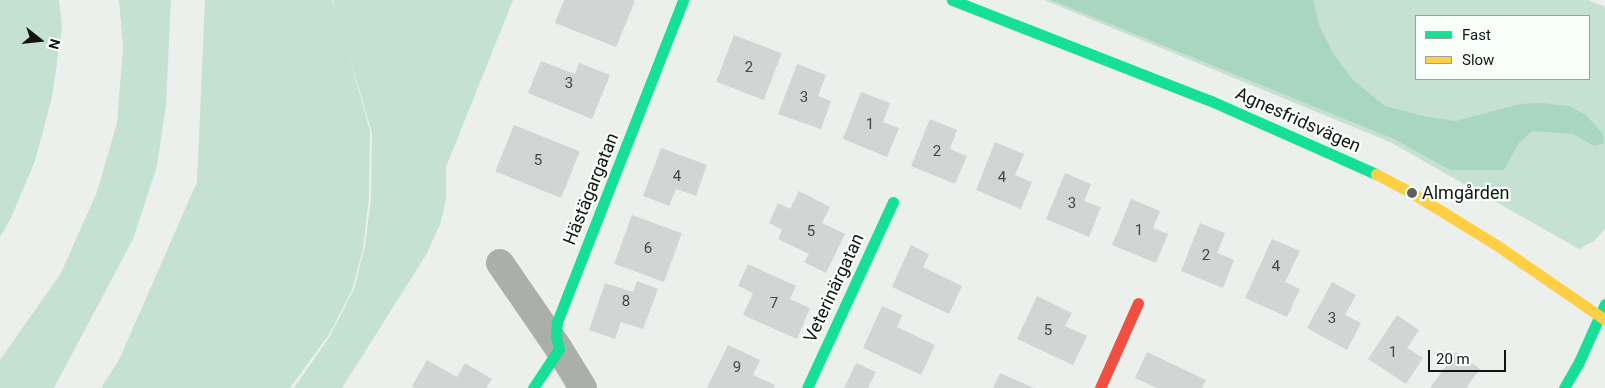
<!DOCTYPE html>
<html>
<head>
<meta charset="utf-8">
<style>
  body { margin:0 }
  #map { position:relative; width:1605px; height:388px; overflow:hidden; background:#ebf0ed; font-family:Roboto,sans-serif }
  div>[style] { position:absolute }
  .green>* { inset:0; background:#c5e1d2 }
  .forest>* { inset:0; background:#a9d6bf }
  .building>* { inset:0; background:#d2d5d3; transform-origin:0 0 }
  .street>* { height:28px; margin:-14px; padding:0 14px; transform-origin:14px; border-radius:14px; background:#abafac }
  .fast>* { height:11px; margin:-5.5px; padding:0 5.5px; transform-origin:5.5px; border-radius:5.5px; background:#16e098 }
  .slow>* { height:11px; margin:-5.5px; padding:0 5.5px; transform-origin:5.5px; border-radius:5.5px; background:#ffcf43 }
  .jam>* { height:11px; margin:-5.5px; padding:0 5.5px; transform-origin:5.5px; border-radius:5.5px; background:#f24e42 }
  .dots>* { width:14px; height:14px; translate:-50% -50%; box-sizing:border-box; border:2px solid #f8fffb; border-radius:50% }
  span { translate:-50% -50%; white-space:nowrap; text-align:center; line-height:1.15; -webkit-text-stroke:4.5px #f8fffb; paint-order:stroke }
  .number-label { font-size:15px; color:#444645 }
  .number-label span { -webkit-text-stroke-width:0 }
  .street-label { font-size:18px; color:#131514 }
  .poi-label { font-size:18px; color:#131514 }
  .left { translate:0 -50%; text-align:left }
  .legend { position:absolute; left:1415px; top:15px; width:175px; height:65px; box-sizing:border-box; background:#f8fffb; border:1px solid #9ca19f; margin:0; padding:6px 9px; list-style:none; font-size:15px; color:#131514 }
  .legend li { display:flex; align-items:center; gap:10px; height:25px }
  .legend b { width:25px; border:1px solid #9ca19f }
  .north { position:absolute; left:15px; top:15px; width:50px; height:50px; -webkit-text-stroke:4px #f8fffb; paint-order:stroke; rotate:106deg; font-size:14px; font-weight:700; line-height:20px; text-align:center; color:#131514 }
  .north::after { content:''; display:block; margin:auto; width:18px; height:22px; background:#131514; clip-path:polygon(50% 0,100% 100%,50% 72%,0 100%) }
  .scale { position:absolute; left:1428px; top:350px; width:78px; height:22px; box-sizing:border-box; border:2px solid #131514; border-top:0; padding-left:6px; font-size:15px; line-height:18px; white-space:nowrap; color:#131514; -webkit-text-stroke:4px #f8fffb; paint-order:stroke }
</style>
</head>
<body>
<div id="map">
  <div class="green">
    <div style="clip-path:polygon(0 0,59px 0,62px 28px,52px 97px,35px 161px,10px 220px,0 237px)"></div>
    <div style="clip-path:polygon(119px 0,171px 0,166px 105px,157px 166px,133px 239px,54px 388px,0 388px,0 360px,61px 273px,97px 192px,117px 123px,123px 47px)"></div>
    <div style="clip-path:polygon(205px 0,332px 0,336px 11px,333px 0,513px 0,446px 167px,446px 199px,441px 222px,426px 255px,342px 388px,294px 388px,330px 336px,354px 289px,365px 246px,371px 198px,372px 133px,347px 48px,370px 131px,369px 197px,363px 249px,352px 290px,330px 333px,290px 388px,101px 388px,119px 360px,197px 182px)"></div>
    <div style="clip-path:polygon(evenodd,1044px 0,1588px 0,1605px 7px,1605px 229px,1594px 241px,1579px 249px,1390px 142px,1044px 0,1416px 16px,1589px 16px,1589px 79px,1416px 79px,1416px 16px)"></div>
  </div>
  <div class="forest">
    <div style="clip-path:polygon(1051px 0,1313px 0,1320px 28px,1335px 56px,1353px 80px,1385px 106px,1427px 117px,1456px 121px,1520px 104px,1541px 103px,1569px 106px,1586px 115px,1603px 134px,1604px 143px,1594px 146px,1573px 134px,1532px 131px,1518px 144px,1504px 170px,1450px 170px,1394px 139px)"></div>
  </div>
  <div class="building">
    <div style="clip-path:polygon(564px 0,632px 0,635px 1px,616px 47px,555px 23px)"></div>
    <div style="left:734px;top:35px;width:51px;height:50px;rotate:21deg"></div>
    <div style="clip-path:polygon(541px 61px,575px 74px,579px 63px,610px 75px,592px 119px,528px 93px)"></div>
    <div style="clip-path:polygon(797px 64px,826px 75px,818px 96px,831px 101px,821px 129px,778px 114px)"></div>
    <div style="clip-path:polygon(861px 92px,890px 103px,883px 122px,899px 128px,887px 157px,843px 139px)"></div>
    <div style="clip-path:polygon(930px 119px,957px 130px,950px 149px,967px 156px,955px 184px,911px 166px)"></div>
    <div style="left:514px;top:125px;width:71px;height:50px;rotate:22deg"></div>
    <div style="clip-path:polygon(995px 142px,1024px 154px,1015px 175px,1032px 182px,1021px 209px,976px 190px)"></div>
    <div style="clip-path:polygon(661px 148px,707px 165px,696px 196px,676px 189px,669px 206px,643px 196px)"></div>
    <div style="clip-path:polygon(1065px 173px,1091px 184px,1084px 201px,1101px 207px,1089px 237px,1046px 219px)"></div>
    <div style="clip-path:polygon(799px 191px,830px 207px,822px 223px,845px 234px,826px 273px,804px 262px,809px 254px,778px 239px,782px 230px,769px 223px,778px 203px,790px 209px)"></div>
    <div style="clip-path:polygon(1131px 199px,1160px 211px,1153px 228px,1168px 234px,1156px 263px,1112px 245px)"></div>
    <div style="left:632px;top:215px;width:53px;height:52px;rotate:20deg"></div>
    <div style="clip-path:polygon(1200px 223px,1225px 233px,1217px 253px,1234px 260px,1223px 288px,1181px 271px)"></div>
    <div style="clip-path:polygon(1272px 239px,1300px 251px,1285px 282px,1300px 289px,1287px 317px,1245px 298px)"></div>
    <div style="clip-path:polygon(911px 245px,929px 254px,923px 267px,962px 286px,949px 314px,892px 287px)"></div>
    <div style="clip-path:polygon(748px 264px,796px 286px,790px 299px,810px 308px,797px 339px,743px 315px,753px 293px,738px 286px)"></div>
    <div style="clip-path:polygon(637px 281px,658px 289px,643px 329px,621px 322px,615px 339px,589px 330px,605px 283px,633px 292px)"></div>
    <div style="clip-path:polygon(1332px 282px,1356px 295px,1345px 315px,1361px 323px,1347px 350px,1307px 328px)"></div>
    <div style="clip-path:polygon(1037px 296px,1072px 313px,1065px 326px,1087px 336px,1073px 365px,1017px 339px)"></div>
    <div style="clip-path:polygon(882px 306px,902px 315px,897px 327px,935px 345px,921px 375px,863px 348px)"></div>
    <div style="clip-path:polygon(1397px 315px,1419px 330px,1407px 348px,1423px 358px,1406px 384px,1368px 359px)"></div>
    <div style="clip-path:polygon(728px 345px,760px 360px,753px 375px,775px 385px,774px 388px,707px 388px)"></div>
    <div style="clip-path:polygon(1147px 352px,1206px 380px,1202px 388px,1157px 388px,1135px 378px)"></div>
    <div style="clip-path:polygon(1456px 352px,1480px 369px,1466px 388px,1430px 388px)"></div>
    <div style="clip-path:polygon(427px 360px,457px 377px,465px 363px,492px 379px,486px 388px,415px 388px,412px 386px)"></div>
    <div style="clip-path:polygon(856px 363px,876px 372px,868px 388px,844px 388px)"></div>
    <div style="clip-path:polygon(1000px 373px,1034px 388px,993px 388px)"></div>
  </div>
  <div class="street">
    <div style="left:500px;top:263px;width:104px;rotate:55.5deg"></div>
    <div style="left:559px;top:349px;width:46px;rotate:58.4deg"></div>
  </div>
  <div class="fast">
    <div style="left:952px;top:0;width:276px;rotate:21.3deg"></div>
    <div style="left:1209px;top:100px;width:183px;rotate:23.9deg"></div>
    <div style="left:533px;top:388px;width:47px;rotate:-56.3deg"></div>
    <div style="left:559px;top:349px;width:14px;rotate:-102deg"></div>
    <div style="left:556px;top:335px;width:13px;rotate:-86deg"></div>
    <div style="left:557px;top:322px;width:346px;rotate:-68.6deg"></div>
    <div style="left:807px;top:388px;width:205px;rotate:-65.2deg"></div>
    <div style="left:1564px;top:388px;width:28px;rotate:-60deg"></div>
    <div style="left:1578px;top:364px;width:66px;rotate:-65.8deg"></div>
  </div>
  <div class="slow">
    <div style="left:1376px;top:174px;width:41px;rotate:27.8deg"></div>
    <div style="left:1412px;top:193px;width:97px;rotate:31.6deg"></div>
    <div style="left:1495px;top:244px;width:134px;rotate:34.6deg"></div>
  </div>
  <div class="jam">
    <div style="left:1100px;top:388px;width:93px;rotate:-65.9deg"></div>
  </div>
  <div class="dots">
    <div style="left:1412px;top:193px;background:#5f6260"></div>
  </div>
  <div class="number-label">
    <span style="left:749px;top:68px">2</span>
    <span style="left:569px;top:84px">3</span>
    <span style="left:804px;top:98px">3</span>
    <span style="left:870px;top:125px">1</span>
    <span style="left:937px;top:152px">2</span>
    <span style="left:538px;top:161px">5</span>
    <span style="left:677px;top:177px">4</span>
    <span style="left:1002px;top:178px">4</span>
    <span style="left:1072px;top:204px">3</span>
    <span style="left:1139px;top:231px">1</span>
    <span style="left:811px;top:232px">5</span>
    <span style="left:648px;top:249px">6</span>
    <span style="left:1206px;top:256px">2</span>
    <span style="left:1276px;top:267px">4</span>
    <span style="left:626px;top:302px">8</span>
    <span style="left:774px;top:304px">7</span>
    <span style="left:1332px;top:319px">3</span>
    <span style="left:1048px;top:331px">5</span>
    <span style="left:1393px;top:353px">1</span>
    <span style="left:737px;top:368px">9</span>
  </div>
  <div class="street-label">
    <span style="left:1298px;top:120px;rotate:24deg">Agnesfridsvägen</span>
    <span style="left:591px;top:189px;rotate:-68deg">Hästägargatan</span>
    <span style="left:834px;top:288px;rotate:-65deg">Veterinärgatan</span>
  </div>
  <div class="poi-label">
    <span class="left" style="left:1422px;top:193px">Almgården</span>
  </div>
  <ul class="legend">
  <li><b style="height:6px;background:#16e098"></b>Fast</li>
  <li><b style="height:6px;background:#ffcf43"></b>Slow</li>
  </ul>
  <div class="north">N</div>
  <div class="scale">20 m</div>
</div>
</body>
</html>
